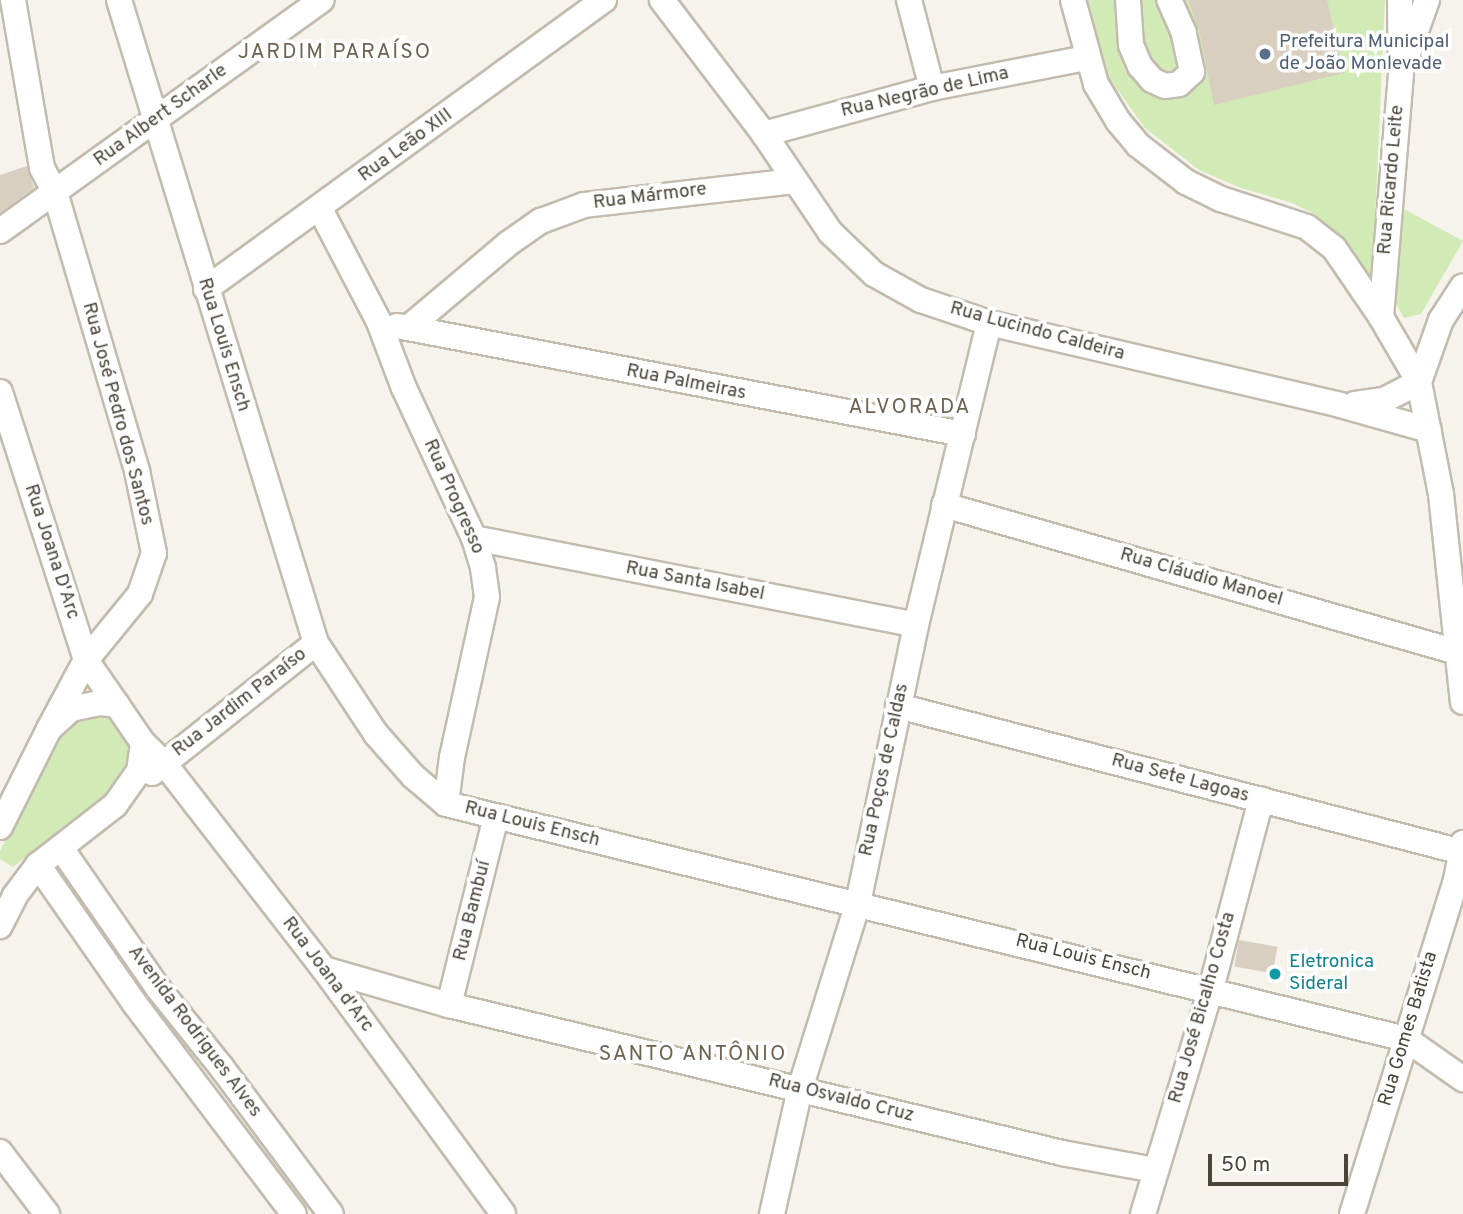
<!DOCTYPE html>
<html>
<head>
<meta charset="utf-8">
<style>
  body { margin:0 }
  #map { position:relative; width:1463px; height:1214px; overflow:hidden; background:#f6f3ec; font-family:Overpass,sans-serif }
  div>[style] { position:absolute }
  .green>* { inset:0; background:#d2eab5 }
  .building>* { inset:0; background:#d8cfc1; transform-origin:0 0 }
  .roads { filter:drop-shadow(2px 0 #c2bbae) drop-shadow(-2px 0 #c2bbae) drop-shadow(0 2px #c2bbae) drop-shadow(0 -2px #c2bbae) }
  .minor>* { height:24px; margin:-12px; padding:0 12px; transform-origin:12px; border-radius:12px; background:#fff }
  .dots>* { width:19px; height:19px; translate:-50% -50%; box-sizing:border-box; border:4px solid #fff; border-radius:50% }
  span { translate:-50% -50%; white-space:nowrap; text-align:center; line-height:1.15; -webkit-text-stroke:7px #fff; paint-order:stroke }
  .service-label { font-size:19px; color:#4e5e75 }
  .left { translate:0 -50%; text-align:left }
  .street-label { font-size:19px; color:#4b4439 }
  .culture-label { font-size:19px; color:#0d838f }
  .neighbourhood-label { font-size:21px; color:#6e6250; letter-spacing:2px }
  .scale { position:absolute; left:1208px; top:1154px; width:140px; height:32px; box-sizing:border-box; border:4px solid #4b4439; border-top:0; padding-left:9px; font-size:21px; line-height:24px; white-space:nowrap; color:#4b4439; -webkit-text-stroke:5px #fff; paint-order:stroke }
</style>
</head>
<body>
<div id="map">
  <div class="green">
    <div style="clip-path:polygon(1084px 0,1385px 0,1372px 287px,1336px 233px,1315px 214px,1292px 203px,1241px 188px,1199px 170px,1145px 128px,1105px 72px)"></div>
    <div style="clip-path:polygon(1404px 209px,1463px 241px,1421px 314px,1404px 318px,1395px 302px)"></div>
    <div style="clip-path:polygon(93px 712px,111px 719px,134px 749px,122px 782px,13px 867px,0 859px,0 851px,63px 726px)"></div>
  </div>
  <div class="building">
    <div style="clip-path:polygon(1188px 0,1327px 0,1344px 73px,1214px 105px,1199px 30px)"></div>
    <div style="clip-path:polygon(27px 166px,34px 188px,0 213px,0 175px)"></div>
    <div style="left:1239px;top:940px;width:39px;height:27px;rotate:10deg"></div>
  </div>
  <div class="roads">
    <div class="minor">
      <div style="left:13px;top:0;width:170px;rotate:80.2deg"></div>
      <div style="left:42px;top:168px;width:27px;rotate:62deg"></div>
      <div style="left:55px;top:192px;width:291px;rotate:73.6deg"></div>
      <div style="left:137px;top:471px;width:84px;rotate:78.3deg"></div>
      <div style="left:154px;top:553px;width:43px;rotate:108.9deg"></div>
      <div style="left:140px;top:594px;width:85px;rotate:129.3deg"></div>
      <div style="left:86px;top:660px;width:78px;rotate:118.2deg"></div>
      <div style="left:119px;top:0;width:673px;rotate:72.97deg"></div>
      <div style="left:316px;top:643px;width:109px;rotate:56.6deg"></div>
      <div style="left:376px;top:734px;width:56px;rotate:48.6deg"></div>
      <div style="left:413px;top:776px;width:43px;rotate:40.3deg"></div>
      <div style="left:446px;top:804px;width:988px;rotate:13.76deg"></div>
      <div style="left:1406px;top:1039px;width:70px;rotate:35.1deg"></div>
      <div style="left:662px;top:0;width:168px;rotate:52.7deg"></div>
      <div style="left:764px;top:134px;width:118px;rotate:56deg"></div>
      <div style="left:830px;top:232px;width:61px;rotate:43.7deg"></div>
      <div style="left:874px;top:274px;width:54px;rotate:29deg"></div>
      <div style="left:921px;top:300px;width:72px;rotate:18.7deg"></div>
      <div style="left:989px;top:323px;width:360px;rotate:13.1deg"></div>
      <div style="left:1340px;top:405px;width:92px;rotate:15.7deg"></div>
      <div style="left:909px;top:0;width:91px;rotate:75.4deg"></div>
      <div style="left:1073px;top:0;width:87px;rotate:74.7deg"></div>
      <div style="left:1096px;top:84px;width:43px;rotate:59.3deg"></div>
      <div style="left:1118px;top:121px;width:31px;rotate:50deg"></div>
      <div style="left:1138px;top:145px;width:61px;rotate:37.6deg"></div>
      <div style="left:1186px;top:182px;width:39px;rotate:26deg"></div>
      <div style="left:1221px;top:199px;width:90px;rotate:18deg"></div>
      <div style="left:1307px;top:227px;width:34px;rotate:38deg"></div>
      <div style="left:1334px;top:248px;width:83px;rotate:55.7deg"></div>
      <div style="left:1381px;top:317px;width:75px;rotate:59.7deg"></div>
      <div style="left:1419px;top:382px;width:114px;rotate:78.9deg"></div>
      <div style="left:1441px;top:494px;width:209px;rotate:84deg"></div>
      <div style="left:1128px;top:0;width:45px;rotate:86.2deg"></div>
      <div style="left:1131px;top:45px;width:23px;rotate:67deg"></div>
      <div style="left:1140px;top:66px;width:18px;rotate:49deg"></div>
      <div style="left:1152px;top:80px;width:14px;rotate:25deg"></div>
      <div style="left:1165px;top:86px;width:14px;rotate:-8deg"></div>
      <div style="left:1179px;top:84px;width:18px;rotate:-43deg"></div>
      <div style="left:1192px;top:72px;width:40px;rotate:-102deg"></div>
      <div style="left:1184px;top:33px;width:36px;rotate:-114deg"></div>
      <div style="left:1406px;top:59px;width:63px;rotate:-70.4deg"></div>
      <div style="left:764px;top:134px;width:174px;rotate:-15.3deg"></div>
      <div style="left:932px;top:88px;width:158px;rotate:-11deg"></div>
      <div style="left:320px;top:209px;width:127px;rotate:62.4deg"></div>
      <div style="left:379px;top:322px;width:71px;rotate:69.3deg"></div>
      <div style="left:404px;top:388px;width:166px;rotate:65deg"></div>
      <div style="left:474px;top:538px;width:31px;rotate:73deg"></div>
      <div style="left:483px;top:568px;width:29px;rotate:82deg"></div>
      <div style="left:487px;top:597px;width:164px;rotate:102.3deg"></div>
      <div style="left:452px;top:757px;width:47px;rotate:97.3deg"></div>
      <div style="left:0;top:231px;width:396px;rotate:-35.7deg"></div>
      <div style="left:206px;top:289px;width:492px;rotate:-36deg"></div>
      <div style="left:1381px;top:317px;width:244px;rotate:-85.3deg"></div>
      <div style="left:1401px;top:74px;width:74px;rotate:-90.8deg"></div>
      <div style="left:397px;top:326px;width:11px;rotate:10deg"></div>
      <div style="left:408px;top:328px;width:132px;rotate:-40.1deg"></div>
      <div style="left:509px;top:243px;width:39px;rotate:-35deg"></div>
      <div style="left:541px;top:221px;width:46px;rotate:-20.4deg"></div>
      <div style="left:584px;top:205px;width:211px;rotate:-6.5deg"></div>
      <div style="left:408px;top:328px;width:565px;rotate:10.81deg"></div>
      <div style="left:1419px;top:382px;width:66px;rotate:-70.5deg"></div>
      <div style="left:1441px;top:320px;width:40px;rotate:-57.1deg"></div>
      <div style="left:0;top:392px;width:281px;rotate:72.2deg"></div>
      <div style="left:86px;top:660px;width:55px;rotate:55.4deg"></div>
      <div style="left:1355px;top:404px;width:29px;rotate:-8deg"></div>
      <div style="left:1384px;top:400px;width:39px;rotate:-27deg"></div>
      <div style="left:944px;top:505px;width:534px;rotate:15.99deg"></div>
      <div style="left:474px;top:538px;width:450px;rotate:11.1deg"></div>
      <div style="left:898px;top:706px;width:583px;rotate:14.51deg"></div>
      <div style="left:143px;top:743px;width:29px;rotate:44deg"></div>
      <div style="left:164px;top:763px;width:261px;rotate:52.2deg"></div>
      <div style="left:324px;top:969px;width:303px;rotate:53.8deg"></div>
      <div style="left:152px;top:773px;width:209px;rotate:-38.4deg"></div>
      <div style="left:0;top:827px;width:110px;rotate:-63.4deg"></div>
      <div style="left:49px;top:729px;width:30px;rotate:-42deg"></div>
      <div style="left:71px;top:709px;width:29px;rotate:-12deg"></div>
      <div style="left:99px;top:703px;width:18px;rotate:6deg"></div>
      <div style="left:117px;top:705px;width:46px;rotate:55.6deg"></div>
      <div style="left:143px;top:743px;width:28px;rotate:98deg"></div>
      <div style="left:139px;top:771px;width:42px;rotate:125.2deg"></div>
      <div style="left:115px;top:805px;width:98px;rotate:142.1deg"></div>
      <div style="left:38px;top:865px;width:39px;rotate:127deg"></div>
      <div style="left:15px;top:896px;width:34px;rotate:117deg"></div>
      <div style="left:61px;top:848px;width:170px;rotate:55.3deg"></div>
      <div style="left:158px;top:988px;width:102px;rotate:51.3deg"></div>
      <div style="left:222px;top:1068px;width:182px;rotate:53.3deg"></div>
      <div style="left:38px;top:865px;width:169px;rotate:55.1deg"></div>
      <div style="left:135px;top:1004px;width:263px;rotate:52.9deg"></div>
      <div style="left:324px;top:969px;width:130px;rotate:16.1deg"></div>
      <div style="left:449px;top:1005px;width:631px;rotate:13.57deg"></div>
      <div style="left:1062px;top:1153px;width:95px;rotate:10.4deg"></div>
      <div style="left:449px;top:1005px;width:194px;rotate:-76deg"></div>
      <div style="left:0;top:1152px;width:78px;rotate:52.8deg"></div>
      <div style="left:772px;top:1214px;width:128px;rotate:-77.4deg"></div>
      <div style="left:800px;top:1089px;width:195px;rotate:-72.7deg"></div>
      <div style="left:858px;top:903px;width:284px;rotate:-78.2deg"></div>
      <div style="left:916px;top:625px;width:311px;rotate:-76.4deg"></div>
      <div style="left:1143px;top:1214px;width:235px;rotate:-73.2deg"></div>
      <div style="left:1211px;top:989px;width:196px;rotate:-75.2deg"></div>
      <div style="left:1352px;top:1214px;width:350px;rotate:-72.7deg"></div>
      <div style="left:1456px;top:880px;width:38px;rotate:-79deg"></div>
    </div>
  </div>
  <div class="dots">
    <div style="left:1265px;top:54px;background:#5c6f8a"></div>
    <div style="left:1275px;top:974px;background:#0f9aa8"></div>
  </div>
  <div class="service-label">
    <span class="left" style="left:1279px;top:54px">Prefeitura Municipal<br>de João Monlevade</span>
  </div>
  <div class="street-label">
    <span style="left:925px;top:93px;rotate:-13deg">Rua Negrão de Lima</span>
    <span style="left:161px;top:116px;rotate:-36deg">Rua Albert Scharle</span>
    <span style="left:406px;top:146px;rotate:-36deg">Rua Leão XIII</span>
    <span style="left:1392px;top:180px;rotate:-85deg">Rua Ricardo Leite</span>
    <span style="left:650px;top:197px;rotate:-7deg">Rua Mármore</span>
    <span style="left:1037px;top:332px;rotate:15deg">Rua Lucindo Caldeira</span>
    <span style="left:223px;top:345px;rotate:73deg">Rua Louis Ensch</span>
    <span style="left:686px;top:383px;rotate:11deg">Rua Palmeiras</span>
    <span style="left:117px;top:414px;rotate:75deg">Rua José Pedro dos Santos</span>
    <span style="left:453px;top:497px;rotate:66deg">Rua Progresso</span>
    <span style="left:51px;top:552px;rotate:72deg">Rua Joana D'Arc</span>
    <span style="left:1201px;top:578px;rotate:16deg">Rua Cláudio Manoel</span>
    <span style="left:695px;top:582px;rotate:11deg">Rua Santa Isabel</span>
    <span style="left:240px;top:703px;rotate:-38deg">Rua Jardim Paraíso</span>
    <span style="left:885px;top:770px;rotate:-78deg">Rua Poços de Caldas</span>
    <span style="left:1180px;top:779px;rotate:15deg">Rua Sete Lagoas</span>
    <span style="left:532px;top:825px;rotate:14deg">Rua Louis Ensch</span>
    <span style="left:473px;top:911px;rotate:-76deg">Rua Bambuí</span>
    <span style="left:1083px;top:958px;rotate:14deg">Rua Louis Ensch</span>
    <span style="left:327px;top:975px;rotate:53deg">Rua Joana d'Arc</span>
    <span style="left:1203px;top:1008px;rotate:-74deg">Rua José Bicalho Costa</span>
    <span style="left:1409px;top:1029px;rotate:-73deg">Rua Gomes Batista</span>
    <span style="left:194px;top:1032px;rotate:53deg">Avenida Rodrigues Alves</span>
    <span style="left:841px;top:1099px;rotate:14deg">Rua Osvaldo Cruz</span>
  </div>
  <div class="culture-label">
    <span class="left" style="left:1289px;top:974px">Eletronica<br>Sideral</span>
  </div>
  <div class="neighbourhood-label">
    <span style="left:335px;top:53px">JARDIM PARAÍSO</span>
    <span style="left:910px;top:408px">ALVORADA</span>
    <span style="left:693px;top:1055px">SANTO ANTÔNIO</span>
  </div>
  <div class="scale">50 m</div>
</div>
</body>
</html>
